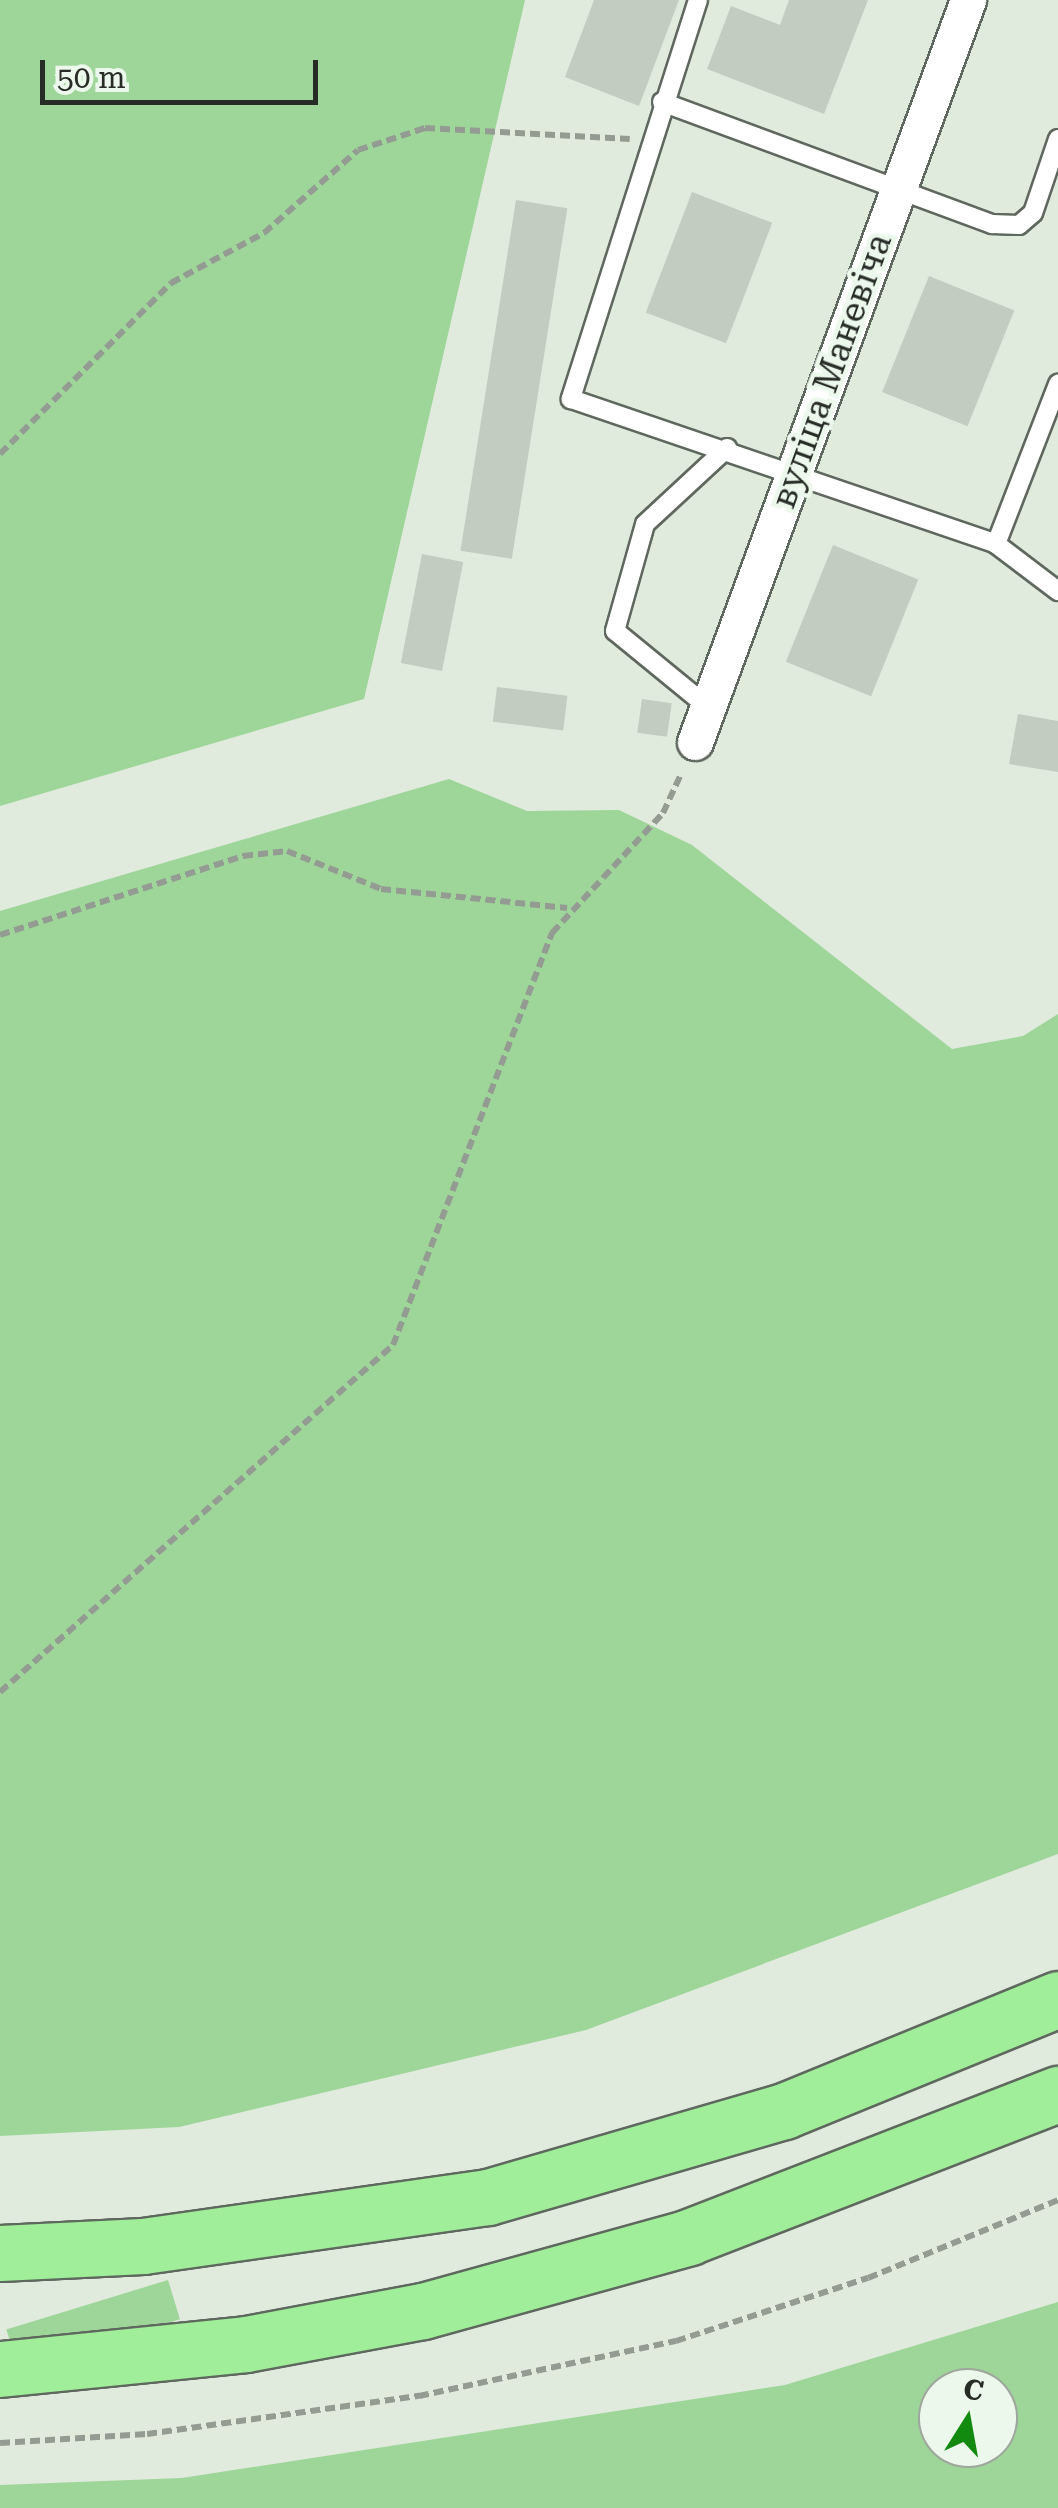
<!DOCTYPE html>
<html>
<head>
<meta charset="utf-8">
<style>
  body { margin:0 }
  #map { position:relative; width:1058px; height:2508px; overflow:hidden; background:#e0ebde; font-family:"Roboto Serif",serif }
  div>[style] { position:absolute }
  .green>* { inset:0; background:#9ed598; transform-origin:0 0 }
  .building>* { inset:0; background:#c2ccc1; transform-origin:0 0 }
  .path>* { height:6px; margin-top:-3px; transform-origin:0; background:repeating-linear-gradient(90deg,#939b92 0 10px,transparent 0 15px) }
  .roads { filter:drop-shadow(2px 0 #5f685e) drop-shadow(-2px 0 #5f685e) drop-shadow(0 2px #5f685e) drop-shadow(0 -2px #5f685e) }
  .service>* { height:18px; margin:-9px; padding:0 9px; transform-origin:9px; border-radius:9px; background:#fff }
  .minor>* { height:35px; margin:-17.5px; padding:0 17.5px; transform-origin:17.5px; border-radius:17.5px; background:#fff }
  .trunk>* { height:55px; margin:-27.5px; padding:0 27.5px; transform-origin:27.5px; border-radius:27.5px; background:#a0ee9a }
  span { translate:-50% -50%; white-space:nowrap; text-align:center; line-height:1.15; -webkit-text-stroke:9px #edf8ec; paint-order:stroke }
  .street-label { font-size:35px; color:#282c27 }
  .north { position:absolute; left:918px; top:2368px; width:100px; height:100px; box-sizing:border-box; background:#edf8ec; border:2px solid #9ea69d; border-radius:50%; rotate:11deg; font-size:28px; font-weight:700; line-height:40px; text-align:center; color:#282c27 }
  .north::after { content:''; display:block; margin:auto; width:35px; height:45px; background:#128a10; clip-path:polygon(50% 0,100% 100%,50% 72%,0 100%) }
  .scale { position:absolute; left:40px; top:60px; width:278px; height:45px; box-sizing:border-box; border:5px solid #282c27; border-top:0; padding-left:12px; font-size:30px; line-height:35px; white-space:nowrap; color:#282c27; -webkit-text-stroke:8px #edf8ec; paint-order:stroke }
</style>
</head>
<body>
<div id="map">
  <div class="green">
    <div style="clip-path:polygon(0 0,525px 0,364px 699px,0 806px)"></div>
    <div style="clip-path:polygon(449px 779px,527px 811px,619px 810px,692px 845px,952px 1049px,1023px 1036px,1058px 1014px,1058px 1854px,586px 2030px,179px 2127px,0 2136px,0 911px)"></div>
    <div style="left:168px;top:2280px;width:41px;height:169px;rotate:73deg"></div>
    <div style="clip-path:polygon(evenodd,1058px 2302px,1058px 2508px,0 2508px,0 2485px,182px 2478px,785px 2385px,1058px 2302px,938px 2388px,998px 2388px,998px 2448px,938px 2448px,938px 2388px)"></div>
  </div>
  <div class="building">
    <div style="clip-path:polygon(594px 0,679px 0,639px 106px,565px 77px)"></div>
    <div style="clip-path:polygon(789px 0,868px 0,824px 114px,707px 69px,731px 6px,780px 25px)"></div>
    <div style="left:692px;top:192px;width:86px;height:129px;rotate:21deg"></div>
    <div style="left:516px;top:200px;width:52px;height:355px;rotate:9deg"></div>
    <div style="left:929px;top:276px;width:92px;height:125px;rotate:22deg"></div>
    <div style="left:833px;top:545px;width:92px;height:126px;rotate:22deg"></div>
    <div style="left:422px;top:554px;width:42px;height:111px;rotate:11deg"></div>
    <div style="left:497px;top:687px;width:71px;height:35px;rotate:7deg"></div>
    <div style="left:642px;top:699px;width:30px;height:34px;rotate:8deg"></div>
    <div style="clip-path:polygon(1018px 714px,1058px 721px,1058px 772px,1009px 764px)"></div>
  </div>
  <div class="path">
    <div style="left:0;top:454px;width:242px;rotate:-45deg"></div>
    <div style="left:171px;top:283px;width:106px;rotate:-28.3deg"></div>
    <div style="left:264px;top:233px;width:125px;rotate:-41.4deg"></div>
    <div style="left:358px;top:150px;width:71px;rotate:-18.2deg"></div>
    <div style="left:425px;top:128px;width:205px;rotate:3.1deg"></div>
    <div style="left:0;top:935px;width:256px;rotate:-18deg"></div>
    <div style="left:243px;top:856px;width:44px;rotate:-6.5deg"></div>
    <div style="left:287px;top:851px;width:101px;rotate:22deg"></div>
    <div style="left:381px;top:889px;width:187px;rotate:5.8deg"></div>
    <div style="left:0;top:1692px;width:524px;rotate:-41.44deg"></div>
    <div style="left:393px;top:1345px;width:442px;rotate:-68.9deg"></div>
    <div style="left:552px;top:933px;width:163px;rotate:-47.2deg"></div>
    <div style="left:663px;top:813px;width:43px;rotate:-65.2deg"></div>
    <div style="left:0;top:2443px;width:147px;rotate:-3.5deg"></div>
    <div style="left:147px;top:2434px;width:275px;rotate:-8deg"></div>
    <div style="left:419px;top:2396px;width:263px;rotate:-12.1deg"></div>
    <div style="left:676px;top:2341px;width:202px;rotate:-18.2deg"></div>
    <div style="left:868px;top:2278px;width:205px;rotate:-22.3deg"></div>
  </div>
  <div class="roads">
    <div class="service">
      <div style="left:698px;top:0;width:419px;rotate:107.7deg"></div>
      <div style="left:571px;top:399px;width:449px;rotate:18.8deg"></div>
      <div style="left:996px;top:544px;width:78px;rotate:37.2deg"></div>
      <div style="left:662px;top:102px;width:352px;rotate:20.3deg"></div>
      <div style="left:992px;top:224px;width:27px;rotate:2deg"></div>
      <div style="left:1019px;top:225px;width:18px;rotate:-41deg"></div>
      <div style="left:1033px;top:213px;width:78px;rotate:-71.3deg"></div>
      <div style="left:996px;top:544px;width:172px;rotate:-68.8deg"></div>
      <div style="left:708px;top:707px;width:120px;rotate:-140.7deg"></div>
      <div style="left:615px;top:631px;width:111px;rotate:-74.3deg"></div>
      <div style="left:645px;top:524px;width:112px;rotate:-42.8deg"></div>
    </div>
    <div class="minor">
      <div style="left:695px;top:742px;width:791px;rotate:-69.8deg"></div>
    </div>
    <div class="trunk">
      <div style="left:0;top:2253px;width:143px;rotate:-2.8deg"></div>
      <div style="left:143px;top:2246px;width:348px;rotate:-8.1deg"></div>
      <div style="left:488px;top:2197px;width:308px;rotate:-16.2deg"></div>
      <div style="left:784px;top:2111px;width:296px;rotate:-22.2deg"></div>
      <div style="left:0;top:2369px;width:247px;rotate:-5.8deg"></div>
      <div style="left:246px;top:2344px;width:180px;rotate:-10.6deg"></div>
      <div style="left:423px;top:2311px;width:276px;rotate:-15.5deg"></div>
      <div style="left:689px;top:2237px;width:396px;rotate:-21.2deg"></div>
    </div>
  </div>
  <div class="street-label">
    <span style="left:832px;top:371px;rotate:-70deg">вуліца Маневіча</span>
  </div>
  <div class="north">С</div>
  <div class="scale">50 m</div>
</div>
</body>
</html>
